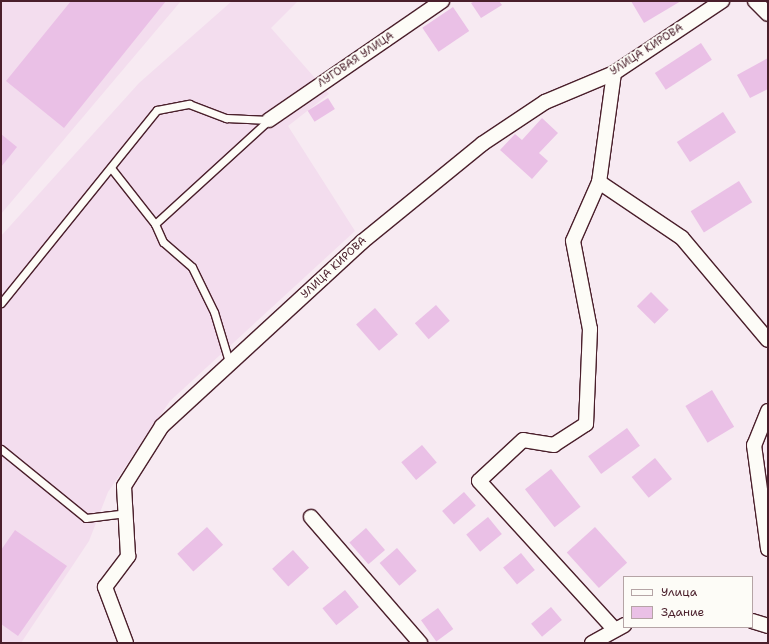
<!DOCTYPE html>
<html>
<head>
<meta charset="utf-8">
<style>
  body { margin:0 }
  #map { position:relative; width:769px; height:644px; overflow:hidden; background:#f7eaf2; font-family:"Shantell Sans",sans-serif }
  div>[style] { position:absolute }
  .built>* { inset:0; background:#f3ddee }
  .building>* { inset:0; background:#eac0e6; transform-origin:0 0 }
  .roads { filter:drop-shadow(1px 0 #4a1f2b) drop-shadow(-1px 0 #4a1f2b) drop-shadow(0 1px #4a1f2b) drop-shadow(0 -1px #4a1f2b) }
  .service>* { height:7px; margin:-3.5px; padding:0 3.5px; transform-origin:3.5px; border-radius:3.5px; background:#fdfcf7 }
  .minor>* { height:14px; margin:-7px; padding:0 7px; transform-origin:7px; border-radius:7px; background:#fdfcf7 }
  span { translate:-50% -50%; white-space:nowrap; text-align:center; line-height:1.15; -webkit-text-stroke:4px #fdfcf7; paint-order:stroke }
  .street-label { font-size:11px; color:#4a1f2b }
  .frame { position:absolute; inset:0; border:2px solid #4a1f2b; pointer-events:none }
  .legend { position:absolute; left:623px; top:576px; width:130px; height:52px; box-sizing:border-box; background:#fdfcf7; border:1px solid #b5a4a5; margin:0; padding:5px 7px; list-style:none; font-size:12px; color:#4a1f2b }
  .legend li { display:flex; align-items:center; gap:8px; height:20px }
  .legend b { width:20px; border:1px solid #b5a4a5 }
</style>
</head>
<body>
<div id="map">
  <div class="built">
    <div style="clip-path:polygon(1px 1px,181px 1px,1px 214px)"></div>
    <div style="clip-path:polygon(232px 1px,298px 1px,271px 28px,329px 94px,288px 126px,355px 231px,170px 401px,108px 492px,89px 541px,21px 643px,1px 643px,1px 236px,139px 83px)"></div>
  </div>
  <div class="building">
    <div style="clip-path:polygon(71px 1px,166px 1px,64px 128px,6px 81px)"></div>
    <div style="clip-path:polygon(475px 1px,499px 1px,502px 5px,481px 18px,471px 3px)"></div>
    <div style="clip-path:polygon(631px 1px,681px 1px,644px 23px)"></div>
    <div style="left:453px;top:7px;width:29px;height:37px;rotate:56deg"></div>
    <div style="left:701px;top:43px;width:20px;height:55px;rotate:57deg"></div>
    <div style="clip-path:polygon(768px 58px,768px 89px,750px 98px,737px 75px)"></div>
    <div style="left:328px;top:98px;width:13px;height:24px;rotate:58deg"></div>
    <div style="left:723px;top:112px;width:24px;height:55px;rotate:57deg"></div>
    <div style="clip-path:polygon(542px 118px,558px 133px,539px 153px,548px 161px,532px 179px,500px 150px,515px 134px,522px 140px)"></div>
    <div style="clip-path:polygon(1px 134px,17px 147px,1px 167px)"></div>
    <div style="left:739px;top:181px;width:25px;height:57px;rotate:58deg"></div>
    <div style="left:651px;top:292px;width:25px;height:20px;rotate:45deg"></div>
    <div style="left:436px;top:305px;width:21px;height:28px;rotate:49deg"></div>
    <div style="left:375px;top:308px;width:35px;height:25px;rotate:49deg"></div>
    <div style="left:712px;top:390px;width:43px;height:31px;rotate:59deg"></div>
    <div style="left:627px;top:428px;width:22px;height:48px;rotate:54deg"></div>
    <div style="left:422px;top:445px;width:23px;height:27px;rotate:50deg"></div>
    <div style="left:655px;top:458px;width:27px;height:30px;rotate:51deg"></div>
    <div style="left:551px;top:469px;width:48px;height:33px;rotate:52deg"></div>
    <div style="left:464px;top:492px;width:18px;height:29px;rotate:49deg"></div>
    <div style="left:488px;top:517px;width:22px;height:28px;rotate:51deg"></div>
    <div style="left:207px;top:527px;width:24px;height:40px;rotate:48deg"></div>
    <div style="left:595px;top:527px;width:48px;height:38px;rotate:48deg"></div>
    <div style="left:366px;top:528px;width:29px;height:22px;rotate:49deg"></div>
    <div style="clip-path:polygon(15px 530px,67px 566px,18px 636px,1px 624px,1px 550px)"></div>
    <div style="left:397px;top:548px;width:30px;height:23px;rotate:49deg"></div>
    <div style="left:293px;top:550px;width:24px;height:28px;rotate:48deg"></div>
    <div style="left:521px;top:553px;width:22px;height:23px;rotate:51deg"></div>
    <div style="left:345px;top:590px;width:22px;height:29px;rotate:51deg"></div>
    <div style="left:551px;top:607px;width:17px;height:26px;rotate:50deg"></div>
    <div style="left:438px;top:608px;width:26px;height:21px;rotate:54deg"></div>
  </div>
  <div class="roads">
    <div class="service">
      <div style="left:111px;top:168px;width:71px;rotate:51.8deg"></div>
      <div style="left:1px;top:303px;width:248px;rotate:-51.1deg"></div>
      <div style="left:157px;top:110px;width:33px;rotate:-11deg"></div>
      <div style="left:189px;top:104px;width:40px;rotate:21deg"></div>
      <div style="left:226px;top:118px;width:43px;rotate:2.7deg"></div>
      <div style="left:230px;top:365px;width:55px;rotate:-106.8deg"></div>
      <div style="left:214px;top:312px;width:50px;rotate:-116.1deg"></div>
      <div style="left:192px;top:267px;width:38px;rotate:-139deg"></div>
      <div style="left:163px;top:242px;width:20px;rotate:-114deg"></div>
      <div style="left:155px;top:224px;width:154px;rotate:-42.4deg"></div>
      <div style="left:1px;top:449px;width:109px;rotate:39.1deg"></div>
      <div style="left:86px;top:518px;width:38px;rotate:-7deg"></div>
    </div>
    <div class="minor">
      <div style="left:755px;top:1px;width:18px;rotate:45deg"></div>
      <div style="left:614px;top:73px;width:110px;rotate:97.8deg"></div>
      <div style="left:599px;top:182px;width:100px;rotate:34deg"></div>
      <div style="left:682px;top:238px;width:133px;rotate:49.9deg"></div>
      <div style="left:269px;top:120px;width:210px;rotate:-34.5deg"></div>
      <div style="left:599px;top:182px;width:64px;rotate:113.8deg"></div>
      <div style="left:573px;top:241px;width:90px;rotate:79.1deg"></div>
      <div style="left:590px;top:329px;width:95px;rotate:92.4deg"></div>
      <div style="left:586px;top:424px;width:38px;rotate:147deg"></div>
      <div style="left:554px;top:445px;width:31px;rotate:-171deg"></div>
      <div style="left:523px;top:440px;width:60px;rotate:137deg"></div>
      <div style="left:479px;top:481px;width:200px;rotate:47.6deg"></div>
      <div style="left:768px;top:411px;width:37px;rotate:112deg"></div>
      <div style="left:754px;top:445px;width:105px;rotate:82.3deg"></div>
      <div style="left:311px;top:517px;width:167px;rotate:49.1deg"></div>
      <div style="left:752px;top:621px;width:17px;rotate:17deg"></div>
      <div style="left:126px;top:643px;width:60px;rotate:-110.6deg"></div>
      <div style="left:105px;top:587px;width:39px;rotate:-53deg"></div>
      <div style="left:128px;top:556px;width:70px;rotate:-93.3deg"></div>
      <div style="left:124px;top:486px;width:71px;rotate:-57.7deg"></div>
      <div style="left:162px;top:426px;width:272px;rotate:-42.6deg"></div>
      <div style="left:362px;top:242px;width:155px;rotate:-39.2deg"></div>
      <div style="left:482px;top:144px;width:76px;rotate:-33.7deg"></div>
      <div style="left:545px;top:102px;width:75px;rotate:-22.8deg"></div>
      <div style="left:614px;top:73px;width:130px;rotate:-33.7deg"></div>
      <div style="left:592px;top:643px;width:37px;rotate:-29deg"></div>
    </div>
  </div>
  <div class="street-label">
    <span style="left:647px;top:50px;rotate:-33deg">УЛИЦА КИРОВА</span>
    <span style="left:356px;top:60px;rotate:-34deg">ЛУГОВАЯ УЛИЦА</span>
    <span style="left:334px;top:268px;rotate:-43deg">УЛИЦА КИРОВА</span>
  </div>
  <div class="frame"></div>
  <ul class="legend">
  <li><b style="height:5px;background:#fdfcf7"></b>Улица</li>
  <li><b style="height:11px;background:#eac0e6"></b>Здание</li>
  </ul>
</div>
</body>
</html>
